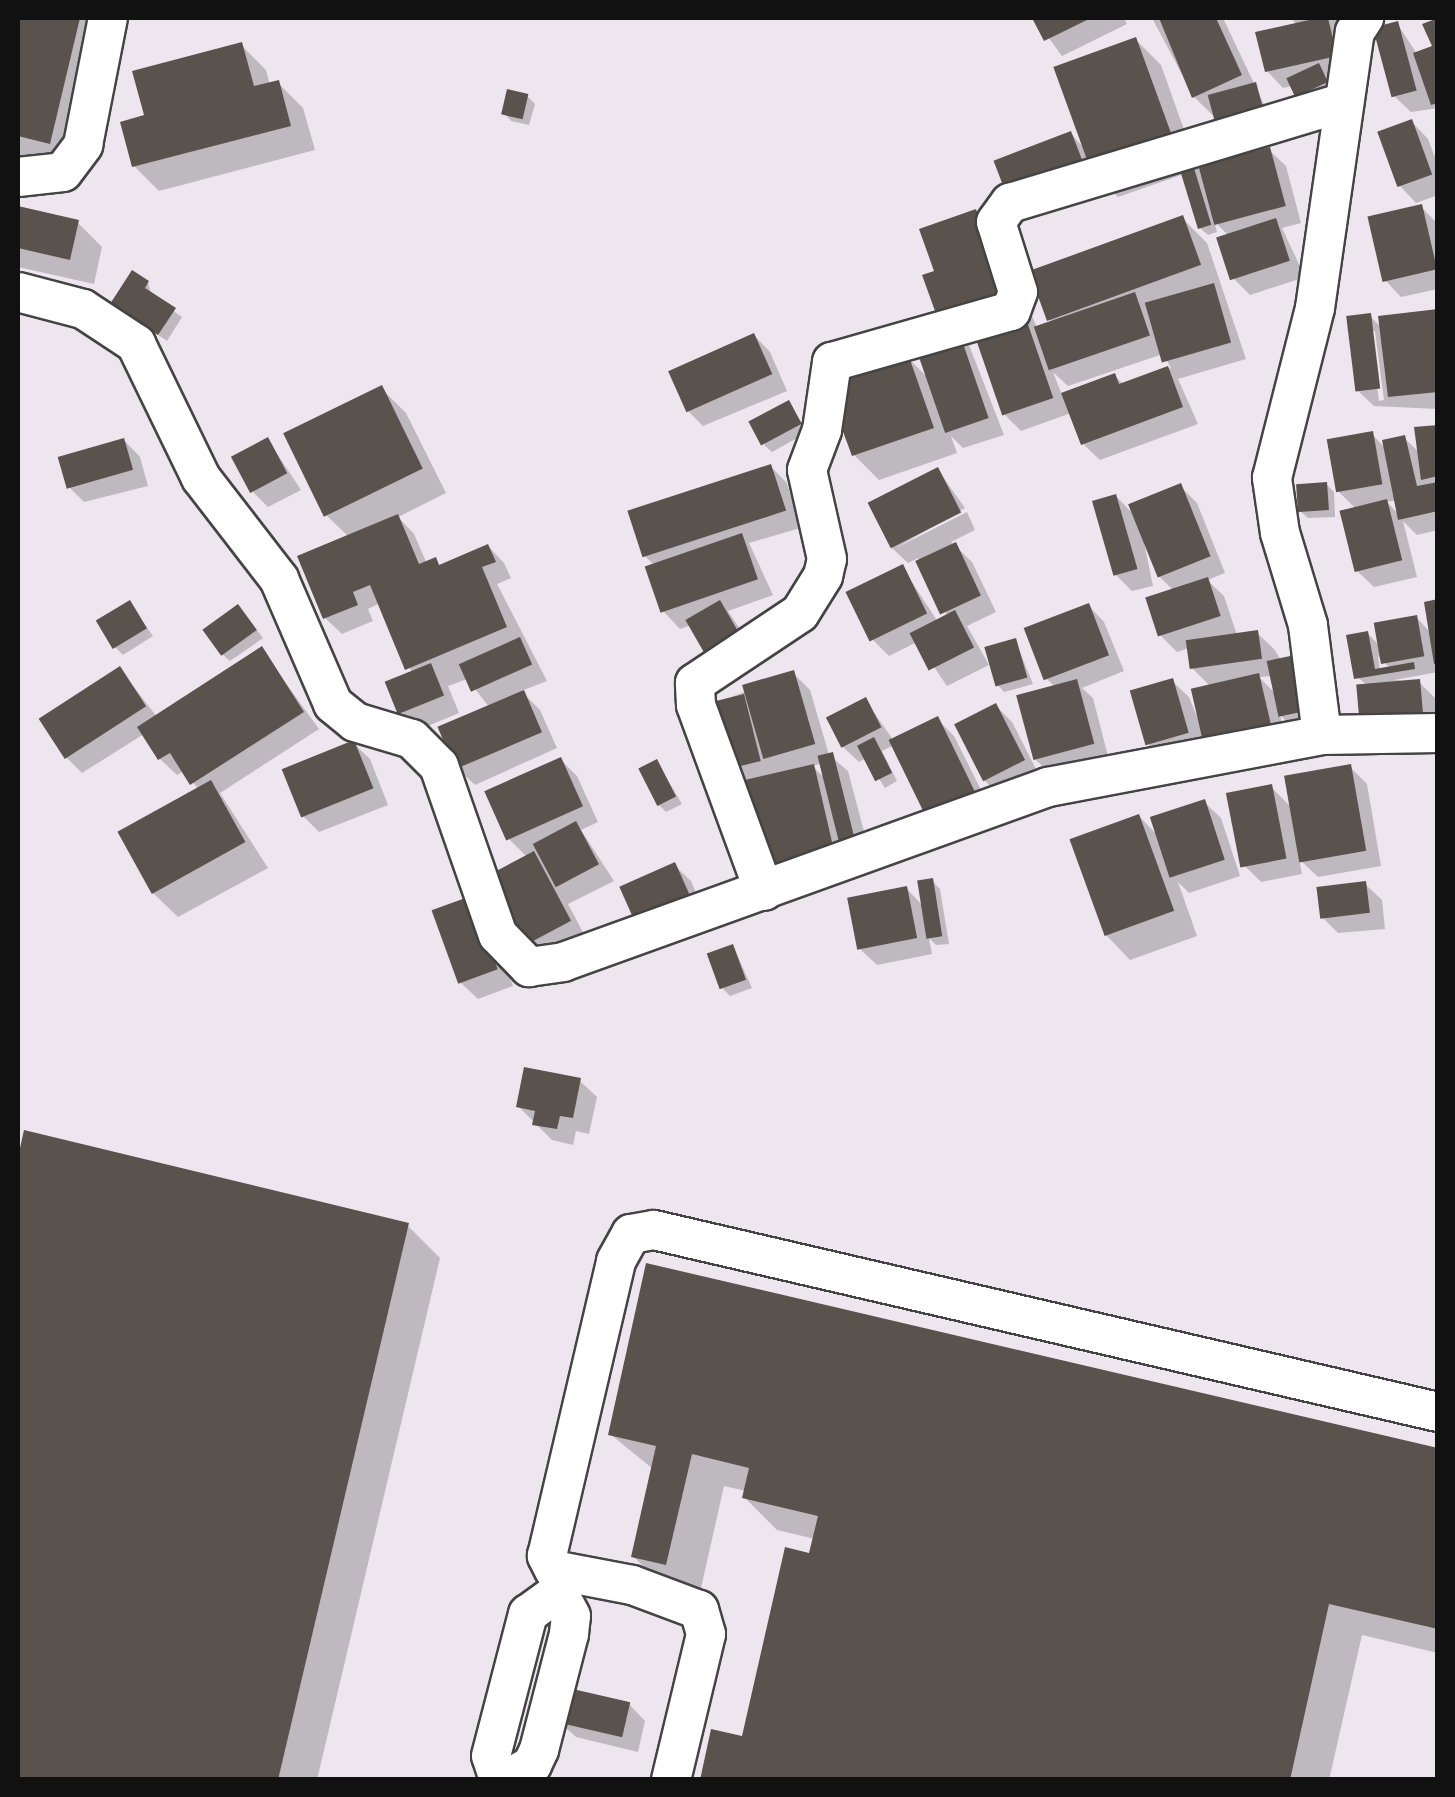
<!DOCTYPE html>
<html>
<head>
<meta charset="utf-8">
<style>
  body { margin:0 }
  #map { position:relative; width:1455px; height:1797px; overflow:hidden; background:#fffdf5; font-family:Georgia,serif }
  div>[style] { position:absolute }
  .industrial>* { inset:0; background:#eee6ef; transform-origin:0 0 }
  .shadow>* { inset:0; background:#0003 }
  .building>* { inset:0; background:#5a524d; transform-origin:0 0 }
  .roads { filter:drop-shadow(2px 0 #444) drop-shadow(-2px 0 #444) drop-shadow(0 2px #444) drop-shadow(0 -2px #444) }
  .minor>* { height:38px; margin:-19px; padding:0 19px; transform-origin:19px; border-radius:19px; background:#fff }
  span { translate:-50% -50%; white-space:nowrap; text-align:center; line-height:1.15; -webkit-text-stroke:10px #fff; paint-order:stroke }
  .frame { position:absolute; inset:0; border:20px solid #111; pointer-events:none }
</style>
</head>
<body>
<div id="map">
  <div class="industrial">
    <div style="left:18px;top:18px;width:1419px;height:1761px"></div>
  </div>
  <div class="shadow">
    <div style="clip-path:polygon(18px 18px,119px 18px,83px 175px,18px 159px)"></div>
    <div style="clip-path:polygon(1034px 18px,1124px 18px,1127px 24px,1062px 56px)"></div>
    <div style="clip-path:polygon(1152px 18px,1223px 18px,1269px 115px,1224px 126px,1194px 97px)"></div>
    <div style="clip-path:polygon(1291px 18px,1380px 18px,1352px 72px,1328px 78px,1334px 90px,1304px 103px,1292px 86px,1283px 88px,1267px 71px,1297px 25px)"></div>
    <div style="clip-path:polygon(1438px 19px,1438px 108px,1411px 112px,1394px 96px,1397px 23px,1417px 54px,1436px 47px)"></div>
    <div style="clip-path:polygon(evenodd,1136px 40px,1161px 65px,1198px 169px,1269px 150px,1286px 166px,1301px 223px,1282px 228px,1305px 277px,1250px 295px,1234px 279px,1221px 240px,1230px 237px,1214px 221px,1217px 232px,1208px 235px,1200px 228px,1184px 174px,1118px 197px,1100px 179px,1024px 206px,1008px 190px,996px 160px,1070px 133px,1084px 148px,1056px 68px,1136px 40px,1094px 156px,1095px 161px,1013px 191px,1013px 186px,1094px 156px)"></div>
    <div style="clip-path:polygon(241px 45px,266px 70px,270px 85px,278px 83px,303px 108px,315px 150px,159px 191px,134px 166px,147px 117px)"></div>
    <div style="clip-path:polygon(527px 96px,535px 104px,529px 125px,511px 121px,504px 113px)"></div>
    <div style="clip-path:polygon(1412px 122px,1428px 139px,1438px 165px,1438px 195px,1416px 203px,1400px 186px)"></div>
    <div style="clip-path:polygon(1421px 207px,1438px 224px,1438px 289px,1401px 297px,1385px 280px)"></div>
    <div style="clip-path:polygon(18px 209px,77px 222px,102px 247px,94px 284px,18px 267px)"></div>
    <div style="clip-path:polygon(evenodd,975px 212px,1000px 237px,1037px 328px,1053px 323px,1047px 317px,1182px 218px,1207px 243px,1246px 359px,1178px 379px,1198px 424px,1100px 460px,1083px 444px,1071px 413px,1021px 431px,1004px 414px,979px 341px,969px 345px,1004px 435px,963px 448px,951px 436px,957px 453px,879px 480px,854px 455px,849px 408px,907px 357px,928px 378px,956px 336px,937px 272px,975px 212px,1163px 354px,1171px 368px,1124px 385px,1114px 375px,1062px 395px,1053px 372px,1068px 386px,1163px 354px)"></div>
    <div style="clip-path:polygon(148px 283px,152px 296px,182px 317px,167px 341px,113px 304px)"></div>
    <div style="clip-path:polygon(evenodd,1438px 312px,1438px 409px,1374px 406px,1357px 390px,1370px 316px,1382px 328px,1438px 312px,1370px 331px,1375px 331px,1384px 400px,1379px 401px,1370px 331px)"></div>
    <div style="clip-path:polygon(754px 335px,770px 352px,787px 391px,703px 426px,687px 410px)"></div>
    <div style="clip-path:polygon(381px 388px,406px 413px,446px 493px,398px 517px,414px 534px,427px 564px,441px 566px,488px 546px,504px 563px,511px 578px,497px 584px,547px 681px,521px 691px,540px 710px,557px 748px,475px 785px,458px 769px,490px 708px,467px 679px,448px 686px,459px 713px,418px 730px,402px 714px,412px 673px,380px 603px,368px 609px,373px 621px,342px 634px,325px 618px,349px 537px,327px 516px)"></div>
    <div style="clip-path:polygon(788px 403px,808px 432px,772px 452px,764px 445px)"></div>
    <div style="clip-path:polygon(evenodd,1438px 427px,1438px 530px,1417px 535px,1403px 521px,1417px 577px,1374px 587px,1357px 571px,1356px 509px,1338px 491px,1372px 434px,1386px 449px,1404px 438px,1420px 453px,1438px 427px,1397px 500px,1400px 516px,1387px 502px,1397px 500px)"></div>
    <div style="clip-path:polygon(124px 440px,140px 457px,148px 486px,84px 502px,68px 486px)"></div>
    <div style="clip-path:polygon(268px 440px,301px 490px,268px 507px,251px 490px)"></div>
    <div style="clip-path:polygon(770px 466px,787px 483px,800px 528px,749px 543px,773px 595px,728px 611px,754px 650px,723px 668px,691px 625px,680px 629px,664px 612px,655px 566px,642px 553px)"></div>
    <div style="clip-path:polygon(938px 470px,965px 508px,894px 549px,967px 512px,975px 530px,951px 542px,972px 562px,996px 612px,967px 626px,989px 665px,947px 686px,917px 642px,889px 656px,872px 639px,902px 567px,938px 622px,948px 617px,918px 558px,908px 563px,891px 547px)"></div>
    <div style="clip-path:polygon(1326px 484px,1334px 492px,1335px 517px,1308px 518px,1300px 511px)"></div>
    <div style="clip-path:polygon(evenodd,1180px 486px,1197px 503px,1225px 573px,1207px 580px,1224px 596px,1237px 635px,1257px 633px,1274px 649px,1322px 727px,1298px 733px,1280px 715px,1288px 749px,1165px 761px,1148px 744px,1172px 681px,1189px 697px,1205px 736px,1211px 687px,1191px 667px,1189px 648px,1177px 652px,1161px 636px,1174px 591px,1159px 576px,1142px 533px,1153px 586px,1132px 591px,1116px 575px,1116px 496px,1135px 516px,1180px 486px,1273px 676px,1277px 695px,1259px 677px,1273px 676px)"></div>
    <div style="clip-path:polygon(evenodd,1438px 602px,1438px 672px,1394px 680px,1419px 682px,1435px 698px,1438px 742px,1357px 677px,1368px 634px,1381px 647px,1416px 617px,1431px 633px,1438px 602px,1378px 656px,1390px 668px,1380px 670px,1378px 656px)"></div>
    <div style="clip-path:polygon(130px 604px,153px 636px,123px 655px,115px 647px)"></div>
    <div style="clip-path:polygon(1088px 605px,1104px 622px,1124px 671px,1082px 688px,1093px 698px,1109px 760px,1052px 775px,1035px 759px,1055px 687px,1047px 679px)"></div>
    <div style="clip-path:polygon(245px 615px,263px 638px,230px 661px,222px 654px)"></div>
    <div style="clip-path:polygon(1015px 640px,1033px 684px,1004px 692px,997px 684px)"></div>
    <div style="clip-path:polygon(261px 649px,319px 729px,220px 793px,268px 868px,178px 917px,153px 893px,199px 790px,184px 771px,177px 775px,160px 759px,144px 734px,82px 773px,65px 756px,120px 669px,157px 717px)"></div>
    <div style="clip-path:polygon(evenodd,793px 673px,810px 690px,829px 755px,848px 771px,872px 862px,851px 874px,733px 767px,716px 703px,793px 673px,823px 763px,827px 780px,812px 766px,823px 763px)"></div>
    <div style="clip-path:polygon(865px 700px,894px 741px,937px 719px,954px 736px,990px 808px,944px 830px,894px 745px,882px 751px,897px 781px,885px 788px,866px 758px,859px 762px,842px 746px)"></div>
    <div style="clip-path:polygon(996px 706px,1012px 722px,1040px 777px,1001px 797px,984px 780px)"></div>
    <div style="clip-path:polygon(353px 743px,370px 759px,388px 805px,319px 832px,303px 816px)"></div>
    <div style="clip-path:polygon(561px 760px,577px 776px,598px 822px,581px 830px,614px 881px,568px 904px,586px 938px,544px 960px,528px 943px,526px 856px,508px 838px)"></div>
    <div style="clip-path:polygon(657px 762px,682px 804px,666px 812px,658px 804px)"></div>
    <div style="clip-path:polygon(1350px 767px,1367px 784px,1381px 866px,1318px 877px,1299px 859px,1302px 874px,1261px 882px,1245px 866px,1271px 787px,1292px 808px)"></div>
    <div style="clip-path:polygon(1204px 802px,1221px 818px,1240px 876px,1189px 893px,1178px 882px,1197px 936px,1130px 960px,1106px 935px,1139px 816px,1159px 837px)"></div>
    <div style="clip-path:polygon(674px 865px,691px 881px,707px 918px,622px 888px)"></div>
    <div style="clip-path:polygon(932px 881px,940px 889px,949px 944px,936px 945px,929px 938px,932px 954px,877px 965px,860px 949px,906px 888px,923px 906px)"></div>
    <div style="clip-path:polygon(1365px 884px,1382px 900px,1385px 929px,1338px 933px,1322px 917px)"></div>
    <div style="clip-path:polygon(487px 915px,513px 986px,478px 999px,461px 983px)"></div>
    <div style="clip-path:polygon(733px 946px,752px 988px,730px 996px,723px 989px)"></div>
    <div style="clip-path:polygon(580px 1081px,597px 1097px,589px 1134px,576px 1131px,573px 1145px,552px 1140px,519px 1107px)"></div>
    <div style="clip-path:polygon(26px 1133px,408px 1226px,440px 1258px,317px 1780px,18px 1780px,18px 1168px)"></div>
    <div style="clip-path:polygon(610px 1434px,1438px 1451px,1438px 1653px,1362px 1635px,1329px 1780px,702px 1780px,744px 1739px,815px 1539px,777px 1530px,744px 1497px,746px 1491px,724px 1486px,699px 1597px,666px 1589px,633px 1556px,653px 1469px)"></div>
    <div style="clip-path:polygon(629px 1704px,645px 1721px,638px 1752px,576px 1737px,559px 1721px)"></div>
  </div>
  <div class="building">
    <div style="clip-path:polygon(18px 18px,80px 18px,50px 144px,18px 136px)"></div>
    <div style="clip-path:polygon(1032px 18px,1091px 18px,1044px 41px)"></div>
    <div style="clip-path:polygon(1159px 18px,1216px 18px,1242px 75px,1192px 98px)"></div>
    <div style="clip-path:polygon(1318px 18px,1328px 18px,1337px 56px,1265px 72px,1255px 32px)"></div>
    <div style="clip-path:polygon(1438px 18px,1438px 103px,1431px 105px,1413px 53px,1432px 46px,1422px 24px)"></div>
    <div style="left:1398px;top:21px;width:72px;height:26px;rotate:75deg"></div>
    <div style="left:1136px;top:37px;width:114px;height:88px;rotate:70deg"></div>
    <div style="clip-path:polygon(242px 42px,254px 86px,279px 80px,291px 126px,132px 167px,120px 122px,144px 115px,132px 71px)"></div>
    <div style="left:1319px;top:63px;width:21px;height:36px;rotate:65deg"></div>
    <div style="left:1256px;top:82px;width:27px;height:50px;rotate:75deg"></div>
    <div style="left:507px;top:89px;width:22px;height:26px;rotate:13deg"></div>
    <div style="left:1412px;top:119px;width:59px;height:37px;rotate:70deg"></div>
    <div style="left:1071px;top:131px;width:34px;height:83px;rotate:69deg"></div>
    <div style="left:1270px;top:147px;width:61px;height:74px;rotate:75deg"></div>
    <div style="left:1190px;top:155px;width:73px;height:14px;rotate:73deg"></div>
    <div style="left:1422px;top:204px;width:67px;height:56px;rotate:77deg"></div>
    <div style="clip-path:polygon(18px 206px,79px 220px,70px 260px,18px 248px)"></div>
    <div style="clip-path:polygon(976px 209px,1007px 299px,939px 322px,922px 275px,934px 271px,919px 229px)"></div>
    <div style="left:1183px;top:215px;width:53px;height:164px;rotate:70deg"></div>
    <div style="left:1276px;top:218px;width:45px;height:63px;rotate:72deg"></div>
    <div style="clip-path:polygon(132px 270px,149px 281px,145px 288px,176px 308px,158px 335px,110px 304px)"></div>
    <div style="left:1214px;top:283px;width:62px;height:72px;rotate:74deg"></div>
    <div style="left:1135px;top:292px;width:46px;height:107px;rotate:71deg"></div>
    <div style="clip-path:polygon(1438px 309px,1438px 392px,1388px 397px,1378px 316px)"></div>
    <div style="left:1023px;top:310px;width:93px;height:54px;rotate:71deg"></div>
    <div style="left:1371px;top:313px;width:76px;height:25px;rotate:83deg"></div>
    <div style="left:959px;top:332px;width:91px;height:46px;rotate:71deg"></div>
    <div style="left:754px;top:333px;width:45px;height:94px;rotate:66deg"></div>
    <div style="clip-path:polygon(908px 354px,934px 428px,852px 456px,835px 410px,846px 406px,836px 379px)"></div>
    <div style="clip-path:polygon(1168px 366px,1183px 407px,1081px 445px,1061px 393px,1115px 373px,1119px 384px)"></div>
    <div style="left:382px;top:385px;width:93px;height:110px;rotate:64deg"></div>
    <div style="left:789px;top:400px;width:27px;height:46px;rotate:62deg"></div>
    <div style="clip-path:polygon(1438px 425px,1438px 476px,1421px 480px,1414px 427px)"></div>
    <div style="left:1373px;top:431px;width:54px;height:47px;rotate:80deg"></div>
    <div style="clip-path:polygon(1405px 435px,1417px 486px,1438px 482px,1438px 511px,1398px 520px,1382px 440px)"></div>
    <div style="left:268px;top:437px;width:41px;height:42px;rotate:62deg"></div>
    <div style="left:124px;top:438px;width:33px;height:69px;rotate:74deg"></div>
    <div style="left:771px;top:464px;width:49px;height:151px;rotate:72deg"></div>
    <div style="left:938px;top:467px;width:51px;height:79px;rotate:63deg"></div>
    <div style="left:1327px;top:482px;width:28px;height:31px;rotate:86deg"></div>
    <div style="left:1181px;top:483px;width:79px;height:57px;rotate:68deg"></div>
    <div style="left:1116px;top:494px;width:78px;height:25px;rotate:74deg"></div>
    <div style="left:1387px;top:499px;width:63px;height:49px;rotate:76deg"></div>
    <div style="clip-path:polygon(398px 514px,419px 564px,436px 557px,439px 565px,488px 544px,496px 562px,482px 567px,507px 627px,405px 670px,370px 585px,353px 592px,358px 605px,323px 619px,297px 556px)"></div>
    <div style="left:742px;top:533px;width:49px;height:103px;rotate:71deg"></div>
    <div style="left:956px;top:542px;width:59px;height:45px;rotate:65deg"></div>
    <div style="left:903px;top:564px;width:55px;height:64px;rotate:64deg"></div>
    <div style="left:1208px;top:577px;width:41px;height:66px;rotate:72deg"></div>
    <div style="clip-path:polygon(1438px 599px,1438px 663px,1434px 664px,1424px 602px)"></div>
    <div style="left:130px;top:600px;width:33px;height:40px;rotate:59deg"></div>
    <div style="left:720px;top:600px;width:38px;height:40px;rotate:60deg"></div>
    <div style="left:1089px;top:603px;width:56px;height:70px;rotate:69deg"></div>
    <div style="left:238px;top:604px;width:32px;height:44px;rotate:54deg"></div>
    <div style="left:955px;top:610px;width:42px;height:51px;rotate:63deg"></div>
    <div style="left:1417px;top:615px;width:42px;height:44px;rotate:80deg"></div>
    <div style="left:1258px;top:630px;width:29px;height:73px;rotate:82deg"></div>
    <div style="clip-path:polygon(1368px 631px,1375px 669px,1414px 662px,1415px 669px,1354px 679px,1346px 635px)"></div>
    <div style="left:520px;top:637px;width:30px;height:67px;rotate:66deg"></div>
    <div style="left:1016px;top:638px;width:41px;height:33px;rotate:74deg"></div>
    <div style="clip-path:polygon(262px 646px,304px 712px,190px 785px,170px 753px,158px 760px,137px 727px)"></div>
    <div style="left:1295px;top:655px;width:57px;height:29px;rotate:78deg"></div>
    <div style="left:431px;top:663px;width:35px;height:50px;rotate:68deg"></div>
    <div style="left:120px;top:666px;width:48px;height:97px;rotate:57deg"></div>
    <div style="left:794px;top:670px;width:77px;height:54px;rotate:74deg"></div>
    <div style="left:1259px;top:673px;width:62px;height:70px;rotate:77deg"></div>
    <div style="left:1173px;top:678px;width:57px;height:45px;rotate:74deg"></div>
    <div style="left:1077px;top:679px;width:67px;height:63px;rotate:75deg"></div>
    <div style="left:1420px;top:679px;width:47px;height:64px;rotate:85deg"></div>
    <div style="left:524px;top:690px;width:46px;height:94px;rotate:67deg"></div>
    <div style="left:744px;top:694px;width:69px;height:32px;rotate:76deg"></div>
    <div style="left:866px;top:697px;width:34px;height:45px;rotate:63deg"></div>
    <div style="left:996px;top:703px;width:64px;height:47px;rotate:63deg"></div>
    <div style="left:938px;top:716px;width:84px;height:55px;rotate:64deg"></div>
    <div style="left:874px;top:737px;width:40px;height:19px;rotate:63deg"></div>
    <div style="left:354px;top:740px;width:52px;height:78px;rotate:68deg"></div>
    <div style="left:833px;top:752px;width:97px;height:16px;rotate:76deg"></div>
    <div style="left:561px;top:757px;width:54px;height:84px;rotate:66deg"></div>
    <div style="left:657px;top:759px;width:42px;height:21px;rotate:63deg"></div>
    <div style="left:814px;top:764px;width:97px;height:70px;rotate:77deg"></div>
    <div style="left:1351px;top:764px;width:88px;height:68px;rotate:80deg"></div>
    <div style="left:211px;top:780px;width:71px;height:107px;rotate:61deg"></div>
    <div style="left:1272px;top:784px;width:76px;height:47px;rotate:79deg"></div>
    <div style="left:1205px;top:799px;width:64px;height:58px;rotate:72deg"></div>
    <div style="left:1139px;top:814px;width:103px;height:74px;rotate:70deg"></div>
    <div style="left:576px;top:821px;width:49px;height:49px;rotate:62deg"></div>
    <div style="left:534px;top:851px;width:79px;height:51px;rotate:62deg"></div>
    <div style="left:675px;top:862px;width:43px;height:61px;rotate:66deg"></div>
    <div style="left:933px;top:878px;width:59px;height:16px;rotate:81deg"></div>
    <div style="left:1366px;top:881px;width:32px;height:50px;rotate:83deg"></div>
    <div style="left:907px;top:886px;width:53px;height:61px;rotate:79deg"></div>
    <div style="left:471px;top:896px;width:78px;height:42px;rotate:70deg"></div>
    <div style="left:733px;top:944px;width:38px;height:28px;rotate:70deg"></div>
    <div style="clip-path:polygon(524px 1067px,581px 1078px,573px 1118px,560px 1116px,557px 1129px,532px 1125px,535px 1111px,516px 1107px)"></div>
    <div style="clip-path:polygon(24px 1130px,409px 1223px,278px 1780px,18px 1780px,18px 1157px)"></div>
    <div style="clip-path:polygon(646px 1263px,1438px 1448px,1438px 1629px,1329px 1604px,1290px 1780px,700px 1780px,711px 1729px,742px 1736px,785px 1547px,809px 1553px,818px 1516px,742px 1498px,749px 1468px,692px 1454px,666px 1565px,631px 1557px,656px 1446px,608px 1435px)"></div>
    <div style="left:564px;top:1687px;width:68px;height:36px;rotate:13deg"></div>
  </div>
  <div class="roads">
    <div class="minor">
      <div style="left:18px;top:177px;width:45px;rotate:-6.3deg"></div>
      <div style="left:63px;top:172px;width:34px;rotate:-53deg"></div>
      <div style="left:83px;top:145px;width:129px;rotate:-78.9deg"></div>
      <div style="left:18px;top:292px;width:67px;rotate:14.7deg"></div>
      <div style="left:83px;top:309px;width:64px;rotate:33.4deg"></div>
      <div style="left:136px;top:344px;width:149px;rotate:64.1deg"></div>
      <div style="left:201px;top:478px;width:128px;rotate:52.3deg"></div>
      <div style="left:279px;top:579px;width:136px;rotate:66.6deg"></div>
      <div style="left:333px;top:704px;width:28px;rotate:39deg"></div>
      <div style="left:355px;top:722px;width:59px;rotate:16.6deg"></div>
      <div style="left:412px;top:739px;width:38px;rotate:45deg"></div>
      <div style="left:439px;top:766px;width:179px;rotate:70.8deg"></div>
      <div style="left:498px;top:935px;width:45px;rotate:45.9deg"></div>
      <div style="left:529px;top:967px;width:34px;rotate:-8deg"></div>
      <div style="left:563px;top:962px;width:516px;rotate:-19.84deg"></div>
      <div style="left:1048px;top:787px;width:279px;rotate:-10.7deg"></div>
      <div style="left:1322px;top:735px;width:116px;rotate:-1deg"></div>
      <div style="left:1322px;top:735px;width:111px;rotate:-97.3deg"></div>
      <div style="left:1308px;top:625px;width:96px;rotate:-106.9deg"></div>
      <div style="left:1280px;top:533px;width:56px;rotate:-98.3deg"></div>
      <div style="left:1272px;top:478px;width:175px;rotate:-75.8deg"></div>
      <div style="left:1315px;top:308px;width:279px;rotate:-81.8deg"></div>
      <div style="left:1355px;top:32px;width:17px;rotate:-57deg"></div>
      <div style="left:764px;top:891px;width:198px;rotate:-110.1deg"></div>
      <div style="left:696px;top:705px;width:22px;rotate:-93deg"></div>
      <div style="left:695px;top:683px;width:126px;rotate:-33.7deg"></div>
      <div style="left:800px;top:613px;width:44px;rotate:-58.1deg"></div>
      <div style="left:823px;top:576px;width:17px;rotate:-77deg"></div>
      <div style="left:827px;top:559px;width:91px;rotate:-102.7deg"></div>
      <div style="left:807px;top:470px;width:43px;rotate:-69.4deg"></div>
      <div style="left:822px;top:430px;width:69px;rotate:-81.6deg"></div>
      <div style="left:832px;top:362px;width:186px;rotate:-15.9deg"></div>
      <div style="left:1011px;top:311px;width:20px;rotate:-70deg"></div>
      <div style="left:1018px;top:292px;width:73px;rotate:-107.4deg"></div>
      <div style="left:996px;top:222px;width:24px;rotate:-54deg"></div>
      <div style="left:1010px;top:203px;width:349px;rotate:-16.8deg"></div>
      <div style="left:499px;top:1780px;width:25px;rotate:-108deg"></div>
      <div style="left:491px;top:1756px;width:147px;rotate:-75.4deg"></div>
      <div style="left:528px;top:1614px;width:37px;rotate:-36deg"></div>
      <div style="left:506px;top:1780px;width:30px;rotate:-30deg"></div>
      <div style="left:532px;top:1765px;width:17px;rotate:-65deg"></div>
      <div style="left:539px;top:1750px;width:120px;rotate:-75.5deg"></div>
      <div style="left:569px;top:1634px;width:18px;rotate:-84deg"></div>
      <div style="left:571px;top:1616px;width:27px;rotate:-118deg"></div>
      <div style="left:558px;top:1592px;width:19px;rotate:-78deg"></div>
      <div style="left:671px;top:1780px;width:150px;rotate:-76.5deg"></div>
      <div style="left:706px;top:1634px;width:25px;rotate:-106deg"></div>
      <div style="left:699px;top:1610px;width:72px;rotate:-159.5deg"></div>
      <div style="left:632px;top:1585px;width:79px;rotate:-169.1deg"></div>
      <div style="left:554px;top:1570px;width:16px;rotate:-117deg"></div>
      <div style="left:547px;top:1556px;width:303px;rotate:-76.8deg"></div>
      <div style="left:616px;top:1261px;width:31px;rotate:-61deg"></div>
      <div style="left:631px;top:1234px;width:23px;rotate:-10deg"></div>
      <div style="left:654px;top:1230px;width:805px;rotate:13.07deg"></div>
    </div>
  </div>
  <div class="frame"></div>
</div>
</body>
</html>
